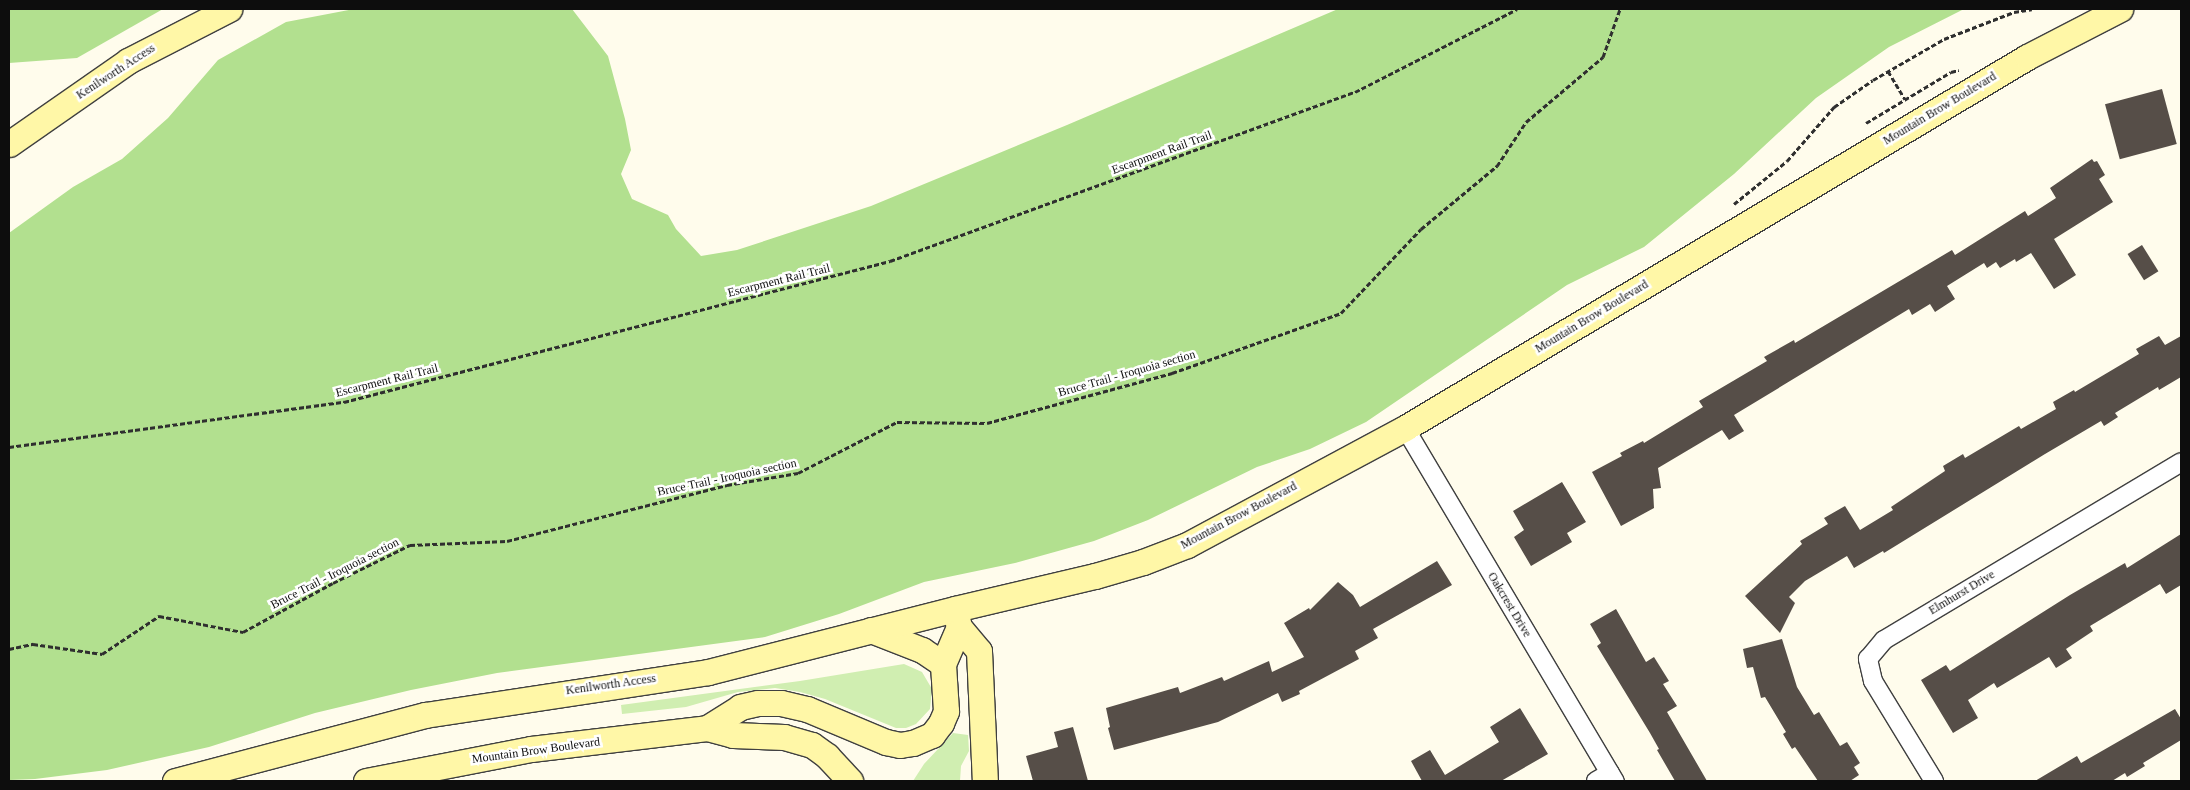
<!DOCTYPE html>
<html>
<head>
<meta charset="utf-8">
<style>
  body { margin:0 }
  #map { position:relative; width:2190px; height:790px; overflow:hidden; background:#fffcec; font-family:Georgia,serif }
  div>[style] { position:absolute }
  .green>* { inset:0; background:#d0eeb1 }
  .forest>* { inset:0; background:#b2e08f }
  .building>* { inset:0; background:#564e48; transform-origin:0 0 }
  .path>* { height:3px; margin-top:-1.5px; transform-origin:0; background:repeating-linear-gradient(90deg,#2f2f2f 0 5px,transparent 0 7.5px) }
  .roads { filter:drop-shadow(1px 0 #404040) drop-shadow(-1px 0 #404040) drop-shadow(0 1px #404040) drop-shadow(0 -1px #404040) }
  .minor>* { height:18px; margin:-9px; padding:0 9px; transform-origin:9px; border-radius:9px; background:#fff }
  .secondary>* { height:25px; margin:-12.5px; padding:0 12.5px; transform-origin:12.5px; border-radius:12.5px; background:#fff7a7 }
  span { translate:-50% -50%; white-space:nowrap; text-align:center; line-height:1.15; -webkit-text-stroke:5px #fff; paint-order:stroke }
  .street-label { font-size:12px; color:#0d0d0d }
  .frame { position:absolute; inset:0; border:10px solid #0d0d0d; pointer-events:none }
</style>
</head>
<body>
<div id="map">
  <div class="green">
    <div style="clip-path:polygon(904px 664px,922px 672px,932px 689px,930px 709px,916px 724px,906px 728px,896px 728px,825px 699px,800px 692px,775px 688px,738px 692px,686px 707px,622px 714px,621px 705px,800px 681px)"></div>
    <div style="clip-path:polygon(953px 733px,968px 735px,969px 751px,961px 766px,960px 781px,913px 781px,924px 764px)"></div>
  </div>
  <div class="forest">
    <div style="clip-path:polygon(9px 9px,163px 9px,77px 58px,9px 63px)"></div>
    <div style="clip-path:polygon(354px 9px,572px 9px,608px 56px,625px 119px,631px 150px,621px 174px,632px 199px,668px 215px,676px 229px,701px 256px,737px 250px,871px 206px,1067px 125px,1338px 9px,1964px 9px,1889px 47px,1816px 98px,1734px 174px,1644px 247px,1567px 285px,1366px 422px,1310px 449px,1257px 467px,1148px 520px,1094px 541px,1015px 563px,924px 582px,839px 614px,765px 637px,497px 673px,411px 690px,315px 713px,209px 747px,107px 770px,35px 779px,9px 780px,9px 233px,73px 187px,122px 159px,168px 118px,218px 60px,286px 22px)"></div>
  </div>
  <div class="building">
    <div style="left:2162px;top:89px;width:57px;height:59px;rotate:75deg"></div>
    <div style="clip-path:polygon(2092px 159px,2094px 162px,2097px 161px,2105px 175px,2099px 179px,2113px 202px,2054px 239px,2076px 275px,2054px 289px,2031px 253px,2016px 262px,2015px 259px,2000px 268px,1996px 262px,1987px 268px,1984px 263px,1947px 286px,1955px 299px,1935px 312px,1930px 304px,1912px 315px,1909px 309px,1734px 415px,1744px 431px,1729px 440px,1722px 430px,1658px 468px,1661px 488px,1653px 489px,1654px 508px,1621px 526px,1592px 472px,1622px 456px,1620px 453px,1643px 441px,1644px 443px,1703px 407px,1699px 401px,1767px 361px,1764px 357px,1794px 340px,1795px 343px,1952px 250px,1955px 255px,2025px 211px,2028px 216px,2056px 198px,2050px 188px)"></div>
    <div style="left:2142px;top:245px;width:31px;height:17px;rotate:58deg"></div>
    <div style="clip-path:polygon(2159px 336px,2165px 345px,2181px 336px,2181px 377px,2159px 390px,2158px 387px,2115px 413px,2118px 417px,2104px 426px,2101px 421px,2045px 454px,1884px 553px,1883px 551px,1854px 568px,1847px 556px,1805px 581px,1789px 597px,1795px 603px,1780px 633px,1745px 596px,1802px 544px,1800px 541px,1828px 524px,1824px 518px,1845px 506px,1860px 530px,1893px 510px,1891px 507px,1945px 471px,1943px 466px,1963px 454px,1965px 458px,2019px 426px,2021px 429px,2056px 409px,2053px 402px,2074px 390px,2075px 392px,2139px 354px,2136px 349px)"></div>
    <div style="clip-path:polygon(1562px 482px,1586px 522px,1567px 533px,1572px 542px,1531px 566px,1514px 537px,1524px 530px,1513px 511px)"></div>
    <div style="clip-path:polygon(2181px 534px,2181px 585px,2166px 594px,2160px 584px,2090px 626px,2093px 631px,2066px 649px,2072px 658px,2056px 668px,2049px 657px,1997px 688px,1994px 683px,1968px 700px,1978px 718px,1953px 733px,1921px 680px,1946px 665px,1950px 671px,2070px 595px,2125px 563px,2127px 568px)"></div>
    <div style="clip-path:polygon(1437px 561px,1452px 585px,1373px 629px,1378px 638px,1355px 651px,1359px 659px,1299px 691px,1300px 694px,1282px 702px,1278px 693px,1218px 722px,1114px 750px,1108px 728px,1110px 727px,1106px 708px,1178px 687px,1180px 693px,1222px 677px,1224px 681px,1269px 661px,1272px 672px,1304px 657px,1284px 623px,1309px 608px,1310px 610px,1338px 582px,1353px 595px,1360px 607px)"></div>
    <div style="clip-path:polygon(1616px 609px,1646px 662px,1654px 657px,1669px 681px,1663px 684px,1677px 706px,1667px 712px,1707px 781px,1675px 781px,1657px 750px,1659px 749px,1650px 733px,1597px 646px,1601px 643px,1590px 624px)"></div>
    <div style="clip-path:polygon(1782px 639px,1797px 687px,1814px 715px,1819px 712px,1840px 746px,1847px 742px,1860px 763px,1854px 767px,1859px 775px,1850px 781px,1818px 781px,1795px 747px,1792px 749px,1783px 734px,1786px 732px,1765px 697px,1761px 698px,1753px 667px,1747px 668px,1743px 649px)"></div>
    <div style="clip-path:polygon(1520px 708px,1548px 754px,1501px 781px,1422px 781px,1411px 761px,1430px 750px,1445px 775px,1499px 742px,1490px 727px)"></div>
    <div style="clip-path:polygon(2175px 709px,2181px 719px,2181px 740px,2143px 763px,2145px 766px,2127px 777px,2125px 773px,2112px 781px,2035px 781px,2077px 756px,2081px 763px)"></div>
    <div style="clip-path:polygon(1073px 727px,1088px 781px,1033px 781px,1026px 756px,1058px 747px,1054px 732px)"></div>
  </div>
  <div class="path">
    <div style="left:1888px;top:71px;width:33px;rotate:59deg"></div>
    <div style="left:1866px;top:123px;width:99px;rotate:-31deg"></div>
    <div style="left:1951px;top:72px;width:8px;rotate:-14deg"></div>
    <div style="left:1734px;top:204px;width:68px;rotate:-39.1deg"></div>
    <div style="left:1787px;top:161px;width:72px;rotate:-49deg"></div>
    <div style="left:1834px;top:107px;width:47px;rotate:-34.7deg"></div>
    <div style="left:1873px;top:80px;width:82px;rotate:-30deg"></div>
    <div style="left:1944px;top:39px;width:75px;rotate:-21.1deg"></div>
    <div style="left:2014px;top:12px;width:18px;rotate:-9deg"></div>
    <div style="left:9px;top:447px;width:338px;rotate:-7.7deg"></div>
    <div style="left:344px;top:402px;width:564px;rotate:-14.48deg"></div>
    <div style="left:890px;top:261px;width:495px;rotate:-20deg"></div>
    <div style="left:1355px;top:92px;width:182px;rotate:-27.1deg"></div>
    <div style="left:9px;top:649px;width:25px;rotate:-12deg"></div>
    <div style="left:33px;top:644px;width:70px;rotate:8.2deg"></div>
    <div style="left:102px;top:654px;width:69px;rotate:-33.7deg"></div>
    <div style="left:159px;top:616px;width:86px;rotate:10.8deg"></div>
    <div style="left:243px;top:632px;width:102px;rotate:-28.6deg"></div>
    <div style="left:333px;top:583px;width:86px;rotate:-26.3deg"></div>
    <div style="left:410px;top:545px;width:97px;rotate:-2.4deg"></div>
    <div style="left:507px;top:541px;width:227px;rotate:-14.3deg"></div>
    <div style="left:727px;top:485px;width:72px;rotate:-9.6deg"></div>
    <div style="left:798px;top:473px;width:111px;rotate:-27.3deg"></div>
    <div style="left:897px;top:422px;width:90px;rotate:0.6deg"></div>
    <div style="left:987px;top:423px;width:192px;rotate:-15.1deg"></div>
    <div style="left:1172px;top:373px;width:179px;rotate:-19.5deg"></div>
    <div style="left:1341px;top:313px;width:116px;rotate:-46.4deg"></div>
    <div style="left:1421px;top:229px;width:99px;rotate:-39.7deg"></div>
    <div style="left:1497px;top:166px;width:53px;rotate:-56.6deg"></div>
    <div style="left:1526px;top:122px;width:101px;rotate:-40.2deg"></div>
    <div style="left:1603px;top:57px;width:51px;rotate:-70.5deg"></div>
  </div>
  <div class="roads">
    <div class="minor">
      <div style="left:1405px;top:428px;width:411px;rotate:59.3deg"></div>
      <div style="left:1596px;top:781px;width:16px;rotate:-30deg"></div>
      <div style="left:1934px;top:781px;width:117px;rotate:-121.4deg"></div>
      <div style="left:1873px;top:681px;width:23px;rotate:-103deg"></div>
      <div style="left:1868px;top:659px;width:25px;rotate:-50deg"></div>
      <div style="left:1884px;top:640px;width:346px;rotate:-30.9deg"></div>
    </div>
    <div class="secondary">
      <div style="left:9px;top:144px;width:145px;rotate:-34.9deg"></div>
      <div style="left:128px;top:61px;width:114px;rotate:-27.2deg"></div>
      <div style="left:956px;top:614px;width:13px;rotate:77deg"></div>
      <div style="left:959px;top:627px;width:31px;rotate:50deg"></div>
      <div style="left:979px;top:651px;width:130px;rotate:87.4deg"></div>
      <div style="left:871px;top:630px;width:55px;rotate:21.4deg"></div>
      <div style="left:922px;top:650px;width:25px;rotate:34deg"></div>
      <div style="left:707px;top:728px;width:39px;rotate:-32deg"></div>
      <div style="left:740px;top:707px;width:18px;rotate:-13deg"></div>
      <div style="left:758px;top:703px;width:23px"></div>
      <div style="left:781px;top:703px;width:27px;rotate:13deg"></div>
      <div style="left:807px;top:709px;width:86px;rotate:22.7deg"></div>
      <div style="left:886px;top:742px;width:14px;rotate:12deg"></div>
      <div style="left:900px;top:745px;width:13px;rotate:-9deg"></div>
      <div style="left:913px;top:743px;width:21px;rotate:-23deg"></div>
      <div style="left:932px;top:735px;width:15px;rotate:-53deg"></div>
      <div style="left:941px;top:723px;width:13px;rotate:-67deg"></div>
      <div style="left:946px;top:711px;width:47px;rotate:-93.7deg"></div>
      <div style="left:943px;top:664px;width:40px;rotate:-66.6deg"></div>
      <div style="left:175px;top:781px;width:259px;rotate:-14.8deg"></div>
      <div style="left:425px;top:715px;width:286px;rotate:-8.6deg"></div>
      <div style="left:708px;top:672px;width:255px;rotate:-14.3deg"></div>
      <div style="left:955px;top:609px;width:144px;rotate:-13.3deg"></div>
      <div style="left:1095px;top:576px;width:50px;rotate:-16.3deg"></div>
      <div style="left:1143px;top:562px;width:47px;rotate:-21.1deg"></div>
      <div style="left:1187px;top:545px;width:247px;rotate:-28.2deg"></div>
      <div style="left:1405px;top:428px;width:724px;rotate:-30.81deg"></div>
      <div style="left:2027px;top:57px;width:105px;rotate:-27.3deg"></div>
      <div style="left:366px;top:781px;width:168px;rotate:-11deg"></div>
      <div style="left:531px;top:749px;width:177px;rotate:-6.8deg"></div>
      <div style="left:707px;top:728px;width:27px;rotate:15deg"></div>
      <div style="left:733px;top:735px;width:51px;rotate:2.2deg"></div>
      <div style="left:784px;top:737px;width:29px;rotate:16deg"></div>
      <div style="left:812px;top:745px;width:19px;rotate:36deg"></div>
      <div style="left:827px;top:756px;width:34px;rotate:47deg"></div>
    </div>
  </div>
  <div class="street-label">
    <span style="left:116px;top:72px;rotate:-33deg">Kenilworth Access</span>
    <span style="left:1940px;top:109px;rotate:-31deg">Mountain Brow Boulevard</span>
    <span style="left:1162px;top:153px;rotate:-20deg">Escarpment Rail Trail</span>
    <span style="left:779px;top:281px;rotate:-14deg">Escarpment Rail Trail</span>
    <span style="left:1592px;top:317px;rotate:-31deg">Mountain Brow Boulevard</span>
    <span style="left:1127px;top:374px;rotate:-16deg">Bruce Trail - Iroquoia section</span>
    <span style="left:387px;top:381px;rotate:-14deg">Escarpment Rail Trail</span>
    <span style="left:727px;top:478px;rotate:-12deg">Bruce Trail - Iroquoia section</span>
    <span style="left:1239px;top:516px;rotate:-28deg">Mountain Brow Boulevard</span>
    <span style="left:335px;top:574px;rotate:-27deg">Bruce Trail - Iroquoia section</span>
    <span style="left:1962px;top:593px;rotate:-31deg">Elmhurst Drive</span>
    <span style="left:1509px;top:605px;rotate:59deg">Oakcrest Drive</span>
    <span style="left:611px;top:685px;rotate:-8deg">Kenilworth Access</span>
    <span style="left:536px;top:751px;rotate:-8deg">Mountain Brow Boulevard</span>
  </div>
  <div class="frame"></div>
</div>
</body>
</html>
